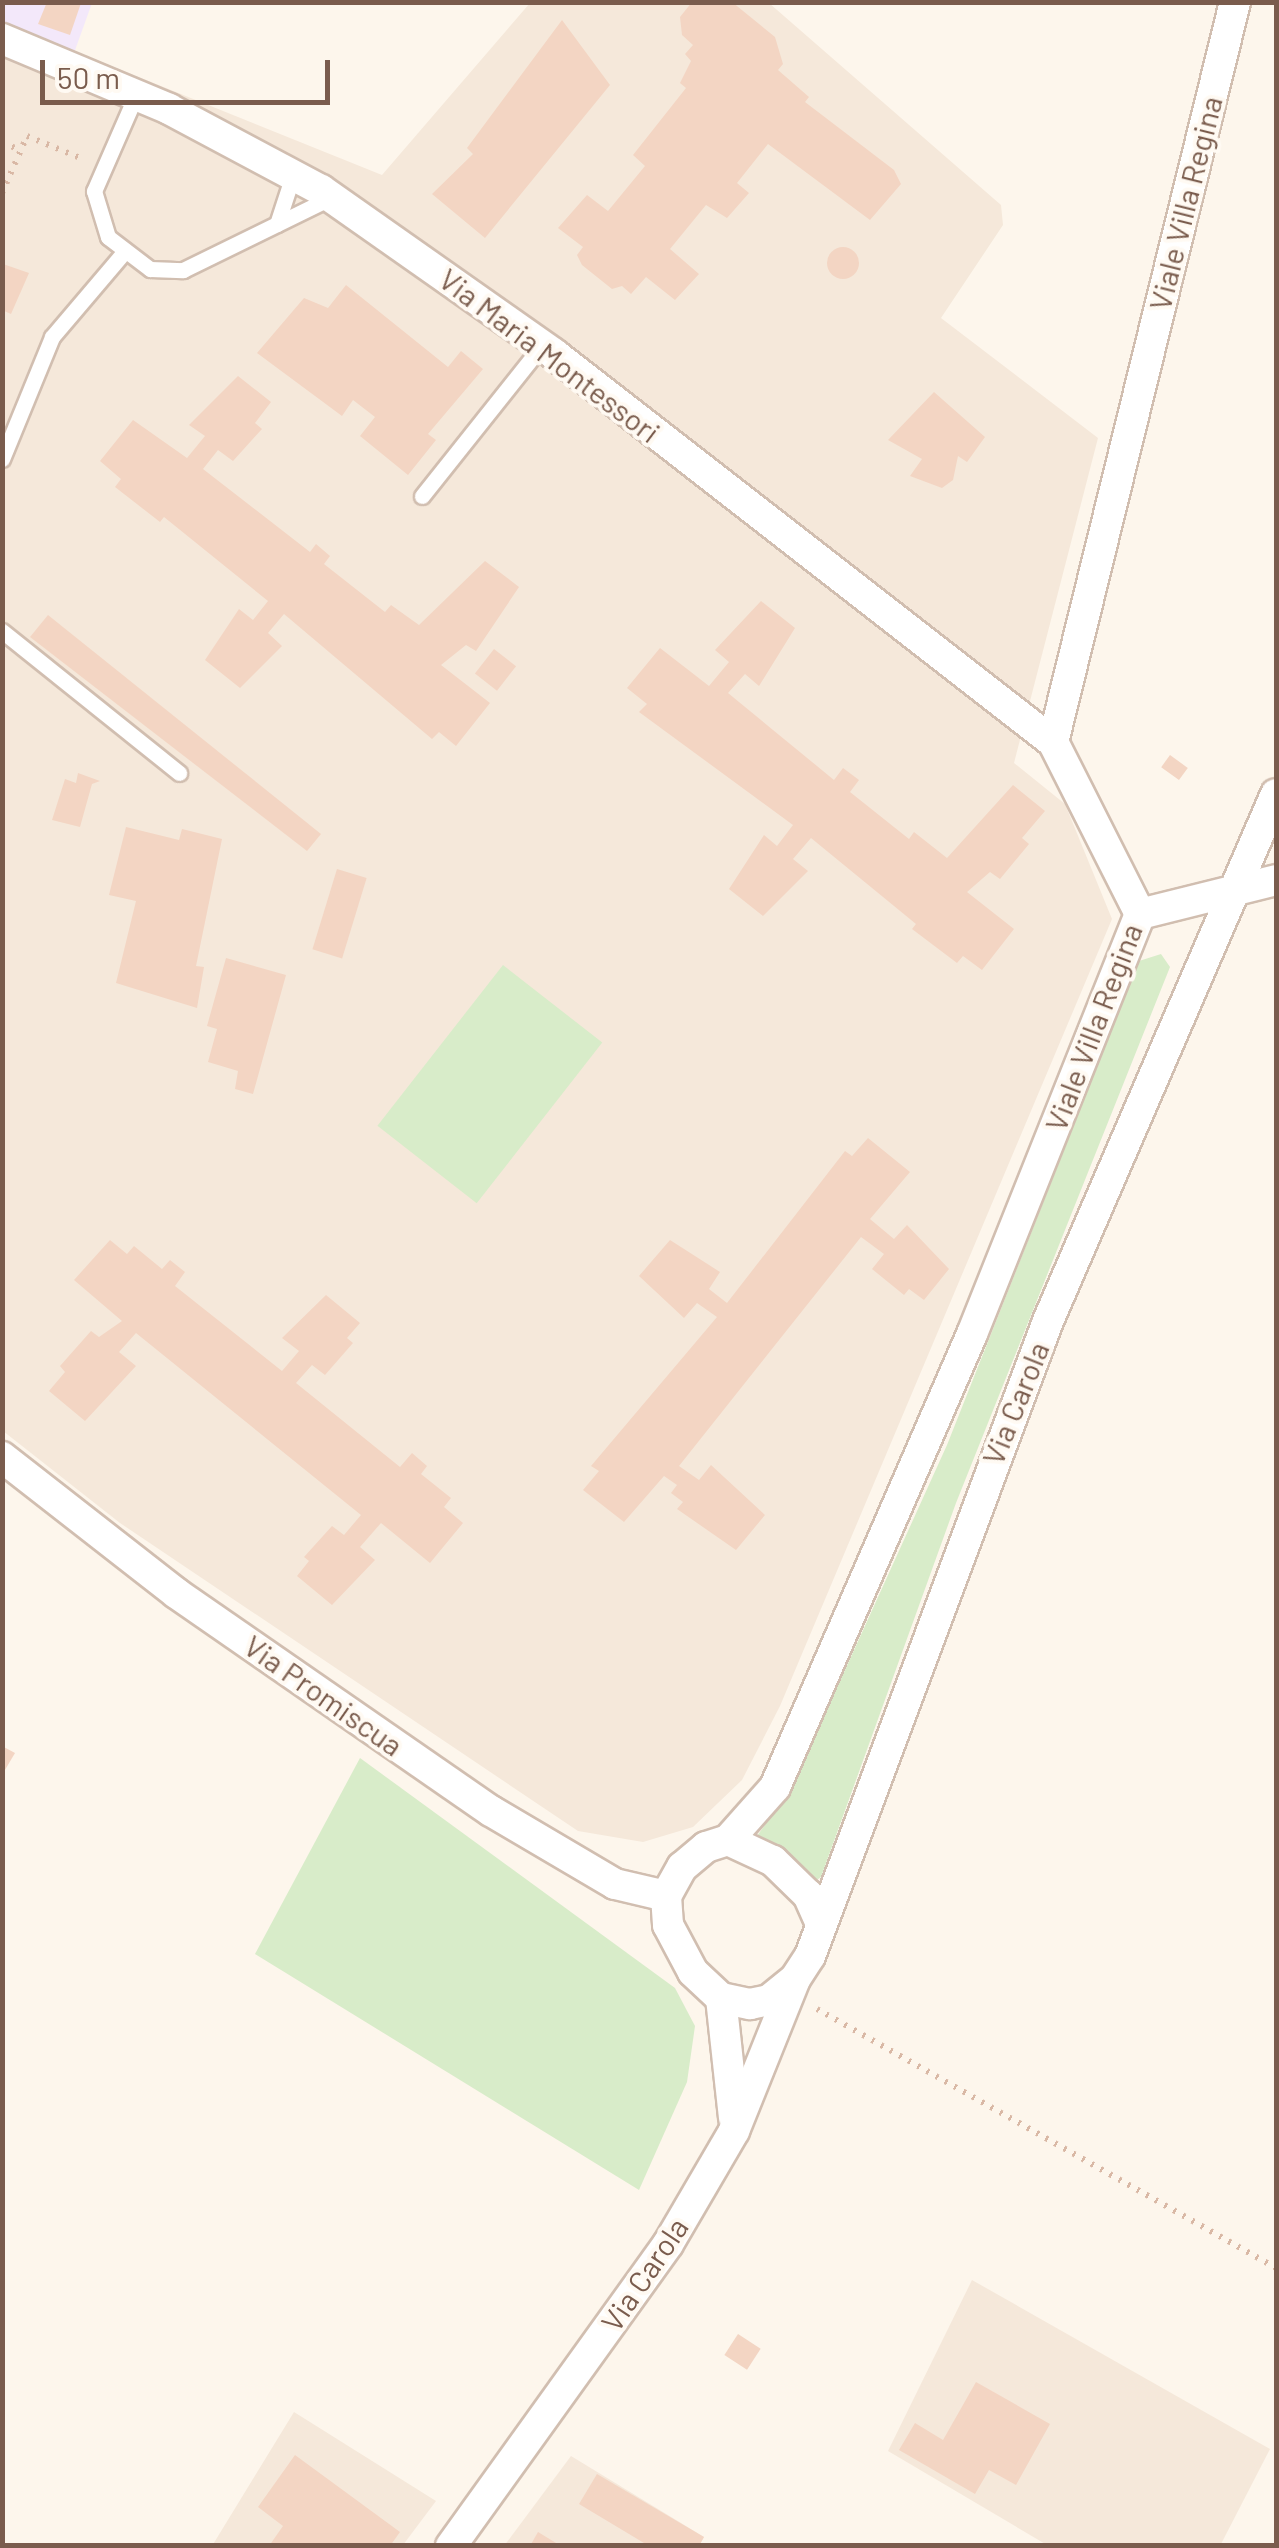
<!DOCTYPE html>
<html>
<head>
<meta charset="utf-8">
<style>
  body { margin:0 }
  #map { position:relative; width:1279px; height:2548px; overflow:hidden; background:#fdf6ec; font-family:Barlow,sans-serif }
  div>[style] { position:absolute }
  .residential>* { inset:0; background:#f5e8da }
  .education>* { inset:0; background:#f3e8fa }
  .green>* { inset:0; background:#d8ecc9; transform-origin:0 0 }
  .building>* { inset:0; background:#f3d5c3; transform-origin:0 0 }
  .round { border-radius:50% }
  .path>* { height:6px; margin-top:-3px; transform-origin:0; background:repeating-linear-gradient(90deg,#d9b8a5 0 2.5px,transparent 0 10.5px) }
  .roads { filter:drop-shadow(2px 0 #d1beb0) drop-shadow(-2px 0 #d1beb0) drop-shadow(0 2px #d1beb0) drop-shadow(0 -2px #d1beb0) }
  .service>* { height:15px; margin:-7.5px; padding:0 7.5px; transform-origin:7.5px; border-radius:7.5px; background:#fff }
  .minor>* { height:30px; margin:-15px; padding:0 15px; transform-origin:15px; border-radius:15px; background:#fff }
  span { translate:-50% -50%; white-space:nowrap; text-align:center; line-height:1.15; -webkit-text-stroke:8px #fffaf3; paint-order:stroke }
  .street-label { font-size:30px; color:#7a5c4d }
  .frame { position:absolute; inset:0; border:5px solid #7a5c4d; pointer-events:none }
  .scale { position:absolute; left:40px; top:60px; width:290px; height:45px; box-sizing:border-box; border:5px solid #7a5c4d; border-top:0; padding-left:12px; font-size:30px; line-height:35px; white-space:nowrap; color:#7a5c4d; -webkit-text-stroke:8px #fffaf3; paint-order:stroke }
</style>
</head>
<body>
<div id="map">
  <div class="residential">
    <div style="clip-path:polygon(530px 3px,769px 3px,1001px 205px,1003px 225px,941px 318px,1098px 438px,1014px 763px,1065px 804px,1112px 919px,780px 1706px,742px 1780px,693px 1827px,643px 1842px,578px 1831px,120px 1523px,3px 1431px,2px 22px,382px 175px)"></div>
    <div style="clip-path:polygon(972px 2280px,1270px 2449px,1220px 2546px,1047px 2545px,888px 2451px)"></div>
    <div style="clip-path:polygon(294px 2412px,436px 2501px,403px 2545px,212px 2546px)"></div>
    <div style="clip-path:polygon(571px 2456px,704px 2537px,699px 2546px,504px 2546px)"></div>
  </div>
  <div class="education">
    <div style="clip-path:polygon(2px 3px,92px 3px,74px 53px,3px 22px)"></div>
  </div>
  <div class="green">
    <div style="clip-path:polygon(1161px 954px,1170px 967px,956px 1503px,821px 1877px,810px 1885px,757px 1836px,791px 1789px,947px 1445px,1139px 961px)"></div>
    <div style="left:503px;top:965px;width:126px;height:204px;rotate:38deg"></div>
    <div style="clip-path:polygon(360px 1758px,675px 1988px,695px 2026px,687px 2082px,639px 2190px,255px 1954px)"></div>
  </div>
  <div class="building">
    <div style="clip-path:polygon(47px 2px,81px 3px,70px 35px,38px 24px)"></div>
    <div style="clip-path:polygon(692px 2px,732px 2px,775px 37px,783px 64px,778px 70px,809px 97px,805px 102px,894px 170px,901px 184px,870px 220px,768px 144px,737px 183px,749px 193px,727px 218px,706px 205px,670px 249px,699px 274px,675px 300px,646px 277px,631px 294px,622px 286px,612px 289px,582px 265px,577px 255px,583px 247px,558px 228px,587px 195px,608px 211px,645px 166px,633px 155px,686px 88px,680px 83px,691px 61px,685px 54px,693px 45px,682px 35px,680px 17px)"></div>
    <div style="clip-path:polygon(562px 20px,610px 85px,485px 238px,432px 194px,473px 154px,467px 148px)"></div>
    <div class="round" style="left:827px;top:247px;width:32px;height:32px"></div>
    <div style="clip-path:polygon(3px 264px,29px 273px,11px 314px,2px 310px)"></div>
    <div style="clip-path:polygon(346px 285px,448px 367px,461px 351px,483px 369px,428px 434px,436px 440px,408px 475px,360px 436px,375px 417px,353px 400px,342px 416px,257px 353px,304px 298px,328px 308px)"></div>
    <div style="clip-path:polygon(238px 376px,271px 402px,255px 423px,262px 429px,233px 461px,218px 450px,203px 469px,310px 552px,316px 544px,330px 556px,324px 564px,385px 612px,391px 605px,419px 625px,485px 561px,519px 587px,476px 651px,466px 645px,441px 665px,490px 703px,456px 746px,439px 732px,432px 739px,284px 614px,268px 633px,282px 646px,240px 688px,205px 660px,239px 609px,253px 620px,268px 601px,164px 517px,160px 522px,115px 487px,121px 479px,100px 461px,133px 420px,187px 458px,205px 436px,189px 425px)"></div>
    <div style="clip-path:polygon(934px 392px,985px 437px,967px 462px,958px 456px,953px 480px,942px 488px,910px 476px,922px 459px,888px 440px)"></div>
    <div style="clip-path:polygon(761px 601px,795px 628px,759px 686px,745px 674px,728px 693px,834px 780px,843px 768px,859px 780px,850px 792px,909px 839px,914px 832px,947px 858px,1013px 785px,1045px 811px,1022px 838px,1029px 844px,1000px 879px,990px 872px,967px 892px,1014px 929px,982px 970px,963px 956px,957px 963px,912px 929px,916px 924px,811px 838px,793px 859px,808px 871px,763px 916px,729px 889px,764px 835px,777px 846px,793px 825px,639px 712px,647px 704px,627px 688px,660px 648px,709px 686px,729px 662px,715px 650px)"></div>
    <div style="clip-path:polygon(48px 615px,321px 834px,307px 851px,30px 637px)"></div>
    <div style="left:494px;top:649px;width:28px;height:31px;rotate:38deg"></div>
    <div style="left:1170px;top:755px;width:22px;height:15px;rotate:36deg"></div>
    <div style="clip-path:polygon(78px 773px,100px 781px,92px 784px,80px 827px,52px 820px,65px 779px,76px 783px)"></div>
    <div style="clip-path:polygon(126px 827px,179px 840px,182px 829px,222px 839px,196px 966px,204px 967px,197px 1008px,116px 983px,136px 901px,109px 895px)"></div>
    <div style="left:337px;top:869px;width:31px;height:84px;rotate:17deg"></div>
    <div style="clip-path:polygon(226px 958px,286px 975px,253px 1094px,235px 1089px,238px 1071px,208px 1062px,217px 1029px,207px 1026px)"></div>
    <div style="clip-path:polygon(868px 1138px,910px 1172px,870px 1219px,894px 1239px,907px 1225px,949px 1269px,924px 1300px,909px 1289px,904px 1295px,872px 1269px,884px 1254px,861px 1237px,679px 1466px,699px 1480px,711px 1465px,765px 1515px,736px 1550px,677px 1509px,683px 1502px,671px 1493px,677px 1485px,664px 1476px,624px 1522px,583px 1490px,599px 1471px,591px 1466px,717px 1317px,697px 1303px,684px 1318px,639px 1276px,670px 1240px,720px 1272px,709px 1289px,727px 1303px,845px 1151px,852px 1156px)"></div>
    <div style="clip-path:polygon(110px 1240px,127px 1254px,134px 1246px,162px 1269px,170px 1260px,185px 1272px,175px 1286px,282px 1371px,299px 1351px,282px 1338px,326px 1295px,360px 1323px,347px 1338px,353px 1343px,325px 1375px,312px 1365px,296px 1383px,400px 1467px,412px 1453px,427px 1466px,421px 1474px,451px 1498px,444px 1507px,463px 1523px,430px 1563px,381px 1523px,360px 1547px,375px 1560px,332px 1605px,297px 1576px,309px 1561px,304px 1557px,332px 1526px,344px 1535px,361px 1515px,136px 1333px,119px 1352px,136px 1366px,85px 1421px,49px 1391px,65px 1372px,60px 1366px,91px 1331px,99px 1337px,122px 1321px,74px 1280px)"></div>
    <div style="clip-path:polygon(2px 1746px,15px 1753px,2px 1775px)"></div>
    <div style="left:738px;top:2334px;width:27px;height:25px;rotate:33deg"></div>
    <div style="clip-path:polygon(976px 2382px,1050px 2424px,1016px 2485px,989px 2470px,975px 2494px,899px 2450px,915px 2423px,943px 2440px)"></div>
    <div style="clip-path:polygon(295px 2455px,400px 2532px,390px 2546px,269px 2546px,283px 2526px,258px 2507px)"></div>
    <div style="clip-path:polygon(597px 2474px,704px 2537px,699px 2546px,649px 2546px,579px 2504px)"></div>
    <div style="clip-path:polygon(538px 2532px,561px 2546px,530px 2546px)"></div>
  </div>
  <div class="path">
    <div style="left:2px;top:143px;width:20px;rotate:20deg"></div>
    <div style="left:2px;top:193px;width:62px;rotate:-66.3deg"></div>
    <div style="left:27px;top:136px;width:57px;rotate:22.5deg"></div>
    <div style="left:817px;top:2009px;width:527px;rotate:29.43deg"></div>
  </div>
  <div class="roads">
    <div class="service">
      <div style="left:136px;top:95px;width:105px;rotate:113.6deg"></div>
      <div style="left:94px;top:191px;width:48px;rotate:73.1deg"></div>
      <div style="left:108px;top:237px;width:53px;rotate:37.3deg"></div>
      <div style="left:150px;top:269px;width:33px;rotate:2deg"></div>
      <div style="left:183px;top:270px;width:166px;rotate:-26.1deg"></div>
      <div style="left:277px;top:224px;width:52px;rotate:-71.9deg"></div>
      <div style="left:2px;top:459px;width:132px;rotate:-67.7deg"></div>
      <div style="left:52px;top:337px;width:113px;rotate:-49.7deg"></div>
      <div style="left:422px;top:496px;width:193px;rotate:-51.5deg"></div>
      <div style="left:2px;top:631px;width:227px;rotate:38.7deg"></div>
    </div>
    <div class="minor">
      <div style="left:2px;top:39px;width:181px;rotate:22.7deg"></div>
      <div style="left:169px;top:109px;width:172px;rotate:28.1deg"></div>
      <div style="left:321px;top:190px;width:285px;rotate:35.1deg"></div>
      <div style="left:554px;top:354px;width:632px;rotate:37.87deg"></div>
      <div style="left:1140px;top:914px;width:140px;rotate:-14deg"></div>
      <div style="left:2px;top:1457px;width:221px;rotate:38deg"></div>
      <div style="left:176px;top:1593px;width:383px;rotate:34.7deg"></div>
      <div style="left:491px;top:1811px;width:144px;rotate:30.5deg"></div>
      <div style="left:615px;top:1884px;width:52px;rotate:13.2deg"></div>
      <div style="left:728px;top:1840px;width:71px;rotate:-48.4deg"></div>
      <div style="left:775px;top:1787px;width:494px;rotate:-66.5deg"></div>
      <div style="left:972px;top:1334px;width:452px;rotate:-68.2deg"></div>
      <div style="left:1140px;top:914px;width:193px;rotate:-116.8deg"></div>
      <div style="left:1053px;top:742px;width:762px;rotate:-76.18deg"></div>
      <div style="left:821px;top:1924px;width:32px;rotate:-114deg"></div>
      <div style="left:808px;top:1895px;width:49px;rotate:-135.8deg"></div>
      <div style="left:773px;top:1861px;width:50px;rotate:-155deg"></div>
      <div style="left:728px;top:1840px;width:23px;rotate:162deg"></div>
      <div style="left:706px;top:1847px;width:31px;rotate:140deg"></div>
      <div style="left:682px;top:1867px;width:33px;rotate:119deg"></div>
      <div style="left:666px;top:1896px;width:29px;rotate:86deg"></div>
      <div style="left:668px;top:1925px;width:53px;rotate:62deg"></div>
      <div style="left:693px;top:1972px;width:38px;rotate:43deg"></div>
      <div style="left:721px;top:1998px;width:30px;rotate:12deg"></div>
      <div style="left:750px;top:2004px;width:19px;rotate:-12deg"></div>
      <div style="left:769px;top:2000px;width:33px;rotate:-39deg"></div>
      <div style="left:795px;top:1979px;width:27px;rotate:-57deg"></div>
      <div style="left:810px;top:1956px;width:678px;rotate:-69.45deg"></div>
      <div style="left:1048px;top:1321px;width:574px;rotate:-66.6deg"></div>
      <div style="left:721px;top:1998px;width:121px;rotate:83.8deg"></div>
      <div style="left:451px;top:2546px;width:372px;rotate:-54.3deg"></div>
      <div style="left:668px;top:2244px;width:131px;rotate:-59.7deg"></div>
      <div style="left:734px;top:2131px;width:161px;rotate:-68.1deg"></div>
    </div>
  </div>
  <div class="street-label">
    <span style="left:1185px;top:203px;rotate:-76deg">Viale Villa Regina</span>
    <span style="left:550px;top:355px;rotate:37deg">Via Maria Montessori</span>
    <span style="left:1093px;top:1027px;rotate:-69deg">Viale Villa Regina</span>
    <span style="left:1015px;top:1403px;rotate:-68deg">Via Carola</span>
    <span style="left:324px;top:1695px;rotate:35deg">Via Promiscua</span>
    <span style="left:644px;top:2274px;rotate:-56deg">Via Carola</span>
  </div>
  <div class="frame"></div>
  <div class="scale">50 m</div>
</div>
</body>
</html>
